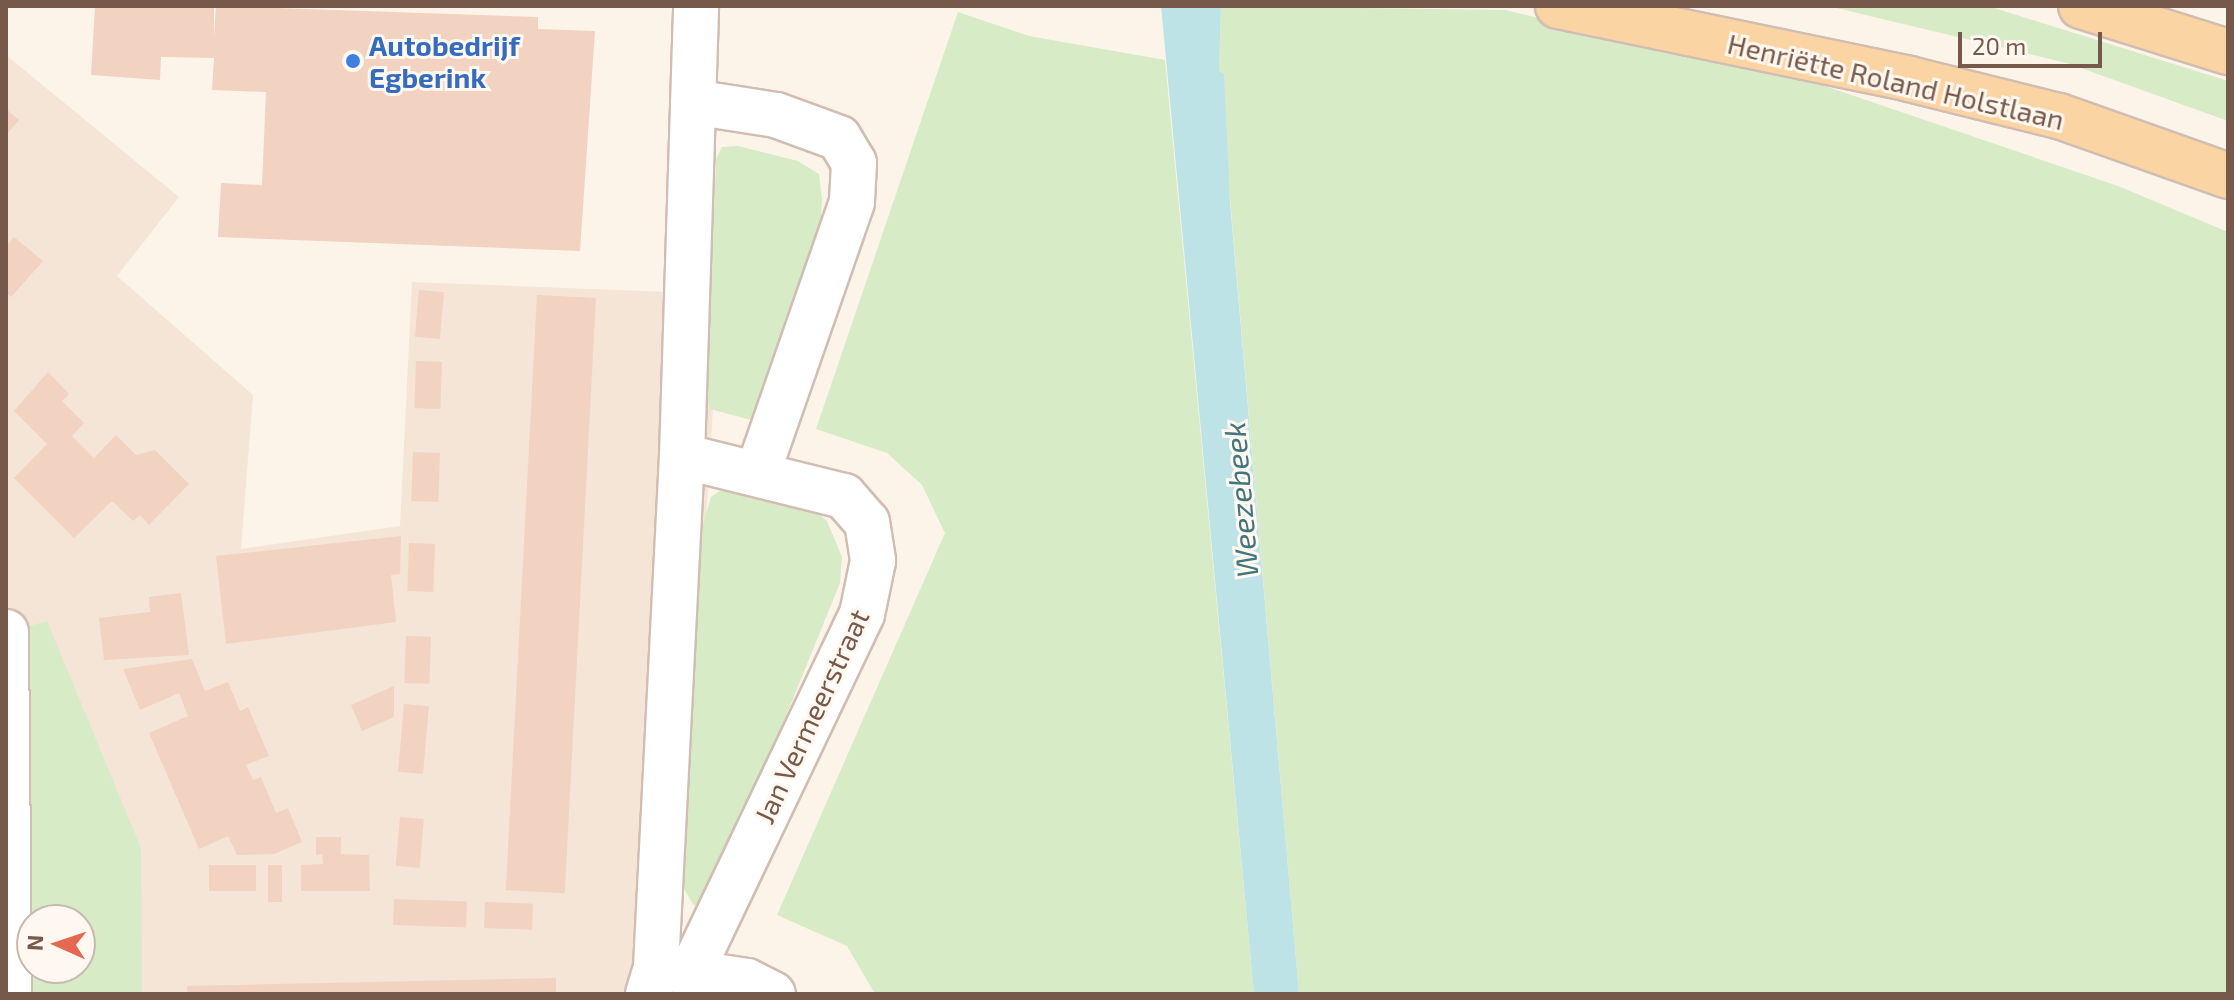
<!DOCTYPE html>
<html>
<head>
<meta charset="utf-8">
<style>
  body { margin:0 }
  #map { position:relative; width:2234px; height:1000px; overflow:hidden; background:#fcf4e9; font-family:"Exo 2",sans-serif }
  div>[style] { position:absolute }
  .residential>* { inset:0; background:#f4e5d7 }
  .green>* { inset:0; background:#d7ebc7 }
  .water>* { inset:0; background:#bde3e7 }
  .building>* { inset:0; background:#f2d2c1; transform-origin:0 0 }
  .roads { filter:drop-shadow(2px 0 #d1bdb1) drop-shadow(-2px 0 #d1bdb1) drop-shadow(0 2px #d1bdb1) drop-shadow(0 -2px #d1bdb1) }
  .minor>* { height:44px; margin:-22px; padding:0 22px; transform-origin:22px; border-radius:22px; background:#fff }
  .major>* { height:44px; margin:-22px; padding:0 22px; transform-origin:22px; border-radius:22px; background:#fad5a3 }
  .dots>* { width:22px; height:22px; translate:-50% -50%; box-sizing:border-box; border:4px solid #fff8f0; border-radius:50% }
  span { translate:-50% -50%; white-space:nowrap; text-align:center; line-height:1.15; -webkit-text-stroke:6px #fff8f0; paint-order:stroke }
  .shop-label { font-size:28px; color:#366cbe; font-weight:700 }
  .left { translate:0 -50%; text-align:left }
  .street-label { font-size:28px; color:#77594c }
  .water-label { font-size:30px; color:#40767c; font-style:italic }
  .frame { position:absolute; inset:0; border:8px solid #77594c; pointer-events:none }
  .north { position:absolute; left:16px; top:904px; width:80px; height:80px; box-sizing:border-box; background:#fff8f0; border:2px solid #c9b8ae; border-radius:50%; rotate:273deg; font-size:22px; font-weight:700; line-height:32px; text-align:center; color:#77594c }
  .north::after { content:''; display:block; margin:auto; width:28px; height:36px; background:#e56950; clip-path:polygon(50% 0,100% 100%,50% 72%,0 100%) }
  .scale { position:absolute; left:1958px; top:32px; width:144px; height:36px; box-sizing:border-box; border:4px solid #77594c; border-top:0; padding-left:10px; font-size:24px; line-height:28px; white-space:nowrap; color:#77594c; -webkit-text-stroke:6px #fff8f0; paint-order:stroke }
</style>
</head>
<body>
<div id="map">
  <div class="residential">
    <div style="clip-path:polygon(evenodd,6px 55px,179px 197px,117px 276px,253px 395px,241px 549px,400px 526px,412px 282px,720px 294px,677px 994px,6px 994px,6px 55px,32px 920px,80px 920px,80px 968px,32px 968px,32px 920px)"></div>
  </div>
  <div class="green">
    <div style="clip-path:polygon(1221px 6px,1505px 10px,1822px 85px,2118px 186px,2228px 232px,2228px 994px,1299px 994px,1219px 71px)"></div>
    <div style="clip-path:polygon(1828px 6px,1988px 6px,2228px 81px,2228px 121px,2067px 63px)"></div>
    <div style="clip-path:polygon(958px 12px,1029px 36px,1165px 60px,1254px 994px,875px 994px,847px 946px,777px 915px,945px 533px,922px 485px,887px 453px,816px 429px)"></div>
    <div style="clip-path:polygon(738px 146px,798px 161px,819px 174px,822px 199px,820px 230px,766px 424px,710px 409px,707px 394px,716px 159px,722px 147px)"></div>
    <div style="clip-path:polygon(746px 487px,795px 495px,827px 521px,842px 557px,840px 583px,755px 792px,706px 900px,694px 906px,684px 889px,702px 528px,711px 497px,721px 490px)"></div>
    <div style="clip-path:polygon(evenodd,47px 621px,141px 848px,142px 994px,30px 994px,30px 626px,47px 621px,32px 920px,80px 920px,80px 968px,32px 968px,32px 920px)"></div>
  </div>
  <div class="water">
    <div style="clip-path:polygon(1161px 6px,1221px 6px,1219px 71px,1224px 74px,1230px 202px,1299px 994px,1254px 994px)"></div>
  </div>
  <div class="building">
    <div style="clip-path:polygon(95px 6px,214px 7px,214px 38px,216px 6px,538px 17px,538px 29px,595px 31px,580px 251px,218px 237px,221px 183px,262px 185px,266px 92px,212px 90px,214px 58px,161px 57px,160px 80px,91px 75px)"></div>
    <div style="clip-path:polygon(6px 109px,19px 120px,6px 135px)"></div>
    <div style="clip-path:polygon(14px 237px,43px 261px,11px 297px,6px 293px,6px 247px)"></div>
    <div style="left:419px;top:290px;width:25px;height:47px;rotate:5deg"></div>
    <div style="left:537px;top:295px;width:59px;height:596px;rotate:3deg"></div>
    <div style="left:416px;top:361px;width:26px;height:47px;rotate:2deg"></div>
    <div style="clip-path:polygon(48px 372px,69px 394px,62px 401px,84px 423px,72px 436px,94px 458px,116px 435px,136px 455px,155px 450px,189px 484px,149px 525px,140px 515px,133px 521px,112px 501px,74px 538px,14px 478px,47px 444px,14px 411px)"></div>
    <div style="left:413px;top:452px;width:27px;height:49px;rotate:2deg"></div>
    <div style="clip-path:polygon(401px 536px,400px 574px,391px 575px,396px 622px,226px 644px,216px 556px)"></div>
    <div style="left:409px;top:543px;width:26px;height:48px;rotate:2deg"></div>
    <div style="clip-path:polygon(181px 593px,189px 655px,104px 660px,99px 618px,150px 612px,149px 597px)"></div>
    <div style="left:406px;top:636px;width:25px;height:47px;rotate:2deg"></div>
    <div style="clip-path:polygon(192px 659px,205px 691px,228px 682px,240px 711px,248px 707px,269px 756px,246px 765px,253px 780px,261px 777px,276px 813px,288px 808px,302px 842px,274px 854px,237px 855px,228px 836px,199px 849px,149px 733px,188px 716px,179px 693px,140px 710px,123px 669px)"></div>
    <div style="clip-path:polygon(394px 686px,394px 717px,362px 731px,351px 705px)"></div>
    <div style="left:404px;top:704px;width:25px;height:68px;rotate:5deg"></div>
    <div style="left:400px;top:817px;width:24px;height:49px;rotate:5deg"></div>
    <div style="clip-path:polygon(316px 837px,341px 837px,341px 854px,369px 855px,370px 891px,301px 891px,301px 865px,323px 864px,322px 854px,316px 855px)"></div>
    <div style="left:256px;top:865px;width:26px;height:47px;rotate:90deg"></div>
    <div style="left:268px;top:865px;width:14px;height:37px"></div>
    <div style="left:394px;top:899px;width:73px;height:26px;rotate:2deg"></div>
    <div style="left:485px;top:902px;width:48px;height:26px;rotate:2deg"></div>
    <div style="clip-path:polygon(556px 978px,556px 994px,187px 994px,187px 986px)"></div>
  </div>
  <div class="roads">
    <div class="minor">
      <div style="left:693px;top:102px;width:84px;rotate:8.9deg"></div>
      <div style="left:776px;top:115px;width:67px;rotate:20.1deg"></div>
      <div style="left:839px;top:138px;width:29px;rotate:59deg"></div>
      <div style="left:854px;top:163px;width:39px;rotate:93deg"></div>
      <div style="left:852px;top:202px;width:286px;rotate:109.2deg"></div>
      <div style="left:682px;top:456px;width:167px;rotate:13.9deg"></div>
      <div style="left:844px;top:496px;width:35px;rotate:49deg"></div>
      <div style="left:867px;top:522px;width:39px;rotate:81deg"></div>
      <div style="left:873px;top:561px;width:54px;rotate:101.7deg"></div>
      <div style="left:862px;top:614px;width:398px;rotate:115.5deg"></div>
      <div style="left:6px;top:632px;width:362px;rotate:89.5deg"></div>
      <div style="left:663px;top:968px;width:85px;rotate:8.8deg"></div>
      <div style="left:747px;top:981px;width:29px;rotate:27deg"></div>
      <div style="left:648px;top:994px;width:28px;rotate:-73deg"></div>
      <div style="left:656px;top:967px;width:512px;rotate:-87.09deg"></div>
      <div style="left:682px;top:456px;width:450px;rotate:-88.2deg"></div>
    </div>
    <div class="major">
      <div style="left:1558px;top:6px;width:359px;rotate:11.7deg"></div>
      <div style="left:1909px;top:79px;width:154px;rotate:13.9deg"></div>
      <div style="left:2059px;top:116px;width:179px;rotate:19.5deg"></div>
      <div style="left:2081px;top:6px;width:154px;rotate:17.4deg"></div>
    </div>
  </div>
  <div class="dots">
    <div style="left:353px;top:61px;background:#3f7fe0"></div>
  </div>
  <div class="shop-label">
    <span class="left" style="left:369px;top:61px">Autobedrijf<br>Egberink</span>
  </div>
  <div class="street-label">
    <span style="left:1896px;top:81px;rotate:13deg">Henriëtte Roland Holstlaan</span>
    <span style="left:811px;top:716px;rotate:-65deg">Jan Vermeerstraat</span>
  </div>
  <div class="water-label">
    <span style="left:1240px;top:500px;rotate:-95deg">Weezebeek</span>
  </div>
  <div class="frame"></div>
  <div class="north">N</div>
  <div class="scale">20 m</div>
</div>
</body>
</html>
